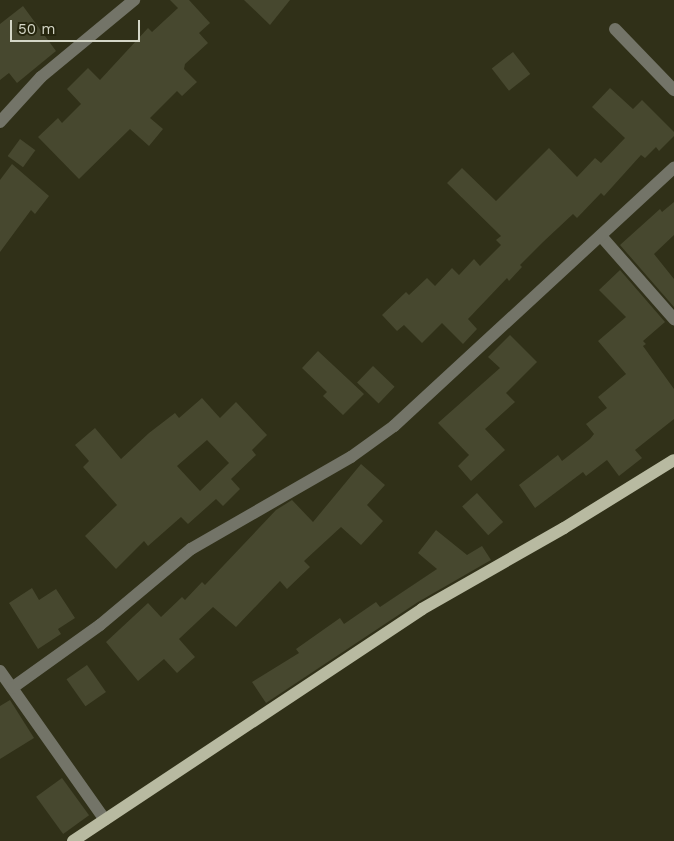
<!DOCTYPE html>
<html>
<head>
<meta charset="utf-8">
<style>
  body { margin:0 }
  #map { position:relative; width:674px; height:841px; overflow:hidden; background:#303018; font-family:"Work Sans",sans-serif }
  div>[style] { position:absolute }
  .building>* { inset:0; background:#47482f; transform-origin:0 0 }
  .minor>* { height:12px; margin:-6px; padding:0 6px; transform-origin:6px; border-radius:6px; background:#737468 }
  .major>* { height:12px; margin:-6px; padding:0 6px; transform-origin:6px; border-radius:6px; background:#b8baa1 }
  span { translate:-50% -50%; white-space:nowrap; text-align:center; line-height:1.15; -webkit-text-stroke:4px #26260e; paint-order:stroke }
  .scale { position:absolute; left:10px; top:20px; width:130px; height:22px; box-sizing:border-box; border:2px solid #d4d6c7; border-top:0; padding-left:6px; font-size:15px; line-height:18px; white-space:nowrap; color:#d4d6c7; -webkit-text-stroke:4px #26260e; paint-order:stroke }
</style>
</head>
<body>
<div id="map">
  <div class="building">
    <div style="clip-path:polygon(170px 0,189px 0,210px 23px,199px 33px,208px 43px,185px 64px,184px 69px,197px 82px,182px 96px,177px 91px,150px 118px,163px 129px,149px 146px,130px 129px,79px 179px,38px 137px,58px 118px,62px 123px,81px 104px,67px 89px,88px 68px,100px 80px,148px 28px,152px 32px,178px 8px)"></div>
    <div style="clip-path:polygon(244px 0,290px 0,270px 25px)"></div>
    <div style="clip-path:polygon(23px 6px,56px 51px,17px 83px,9px 73px,0 80px,0 24px)"></div>
    <div style="left:513px;top:52px;width:28px;height:27px;rotate:52deg"></div>
    <div style="clip-path:polygon(610px 88px,633px 109px,642px 100px,674px 132px,674px 136px,659px 151px,656px 147px,645px 158px,641px 155px,604px 196px,601px 193px,577px 218px,573px 214px,543px 242px,520px 265px,522px 267px,509px 281px,507px 278px,468px 319px,477px 329px,463px 344px,442px 323px,422px 343px,404px 325px,397px 331px,382px 315px,406px 292px,409px 295px,427px 278px,435px 286px,452px 268px,459px 275px,474px 259px,480px 266px,501px 245px,496px 240px,501px 236px,447px 183px,462px 168px,496px 201px,549px 148px,577px 177px,595px 158px,601px 163px,625px 138px,592px 107px)"></div>
    <div style="left:20px;top:139px;width:19px;height:21px;rotate:36deg"></div>
    <div style="clip-path:polygon(12px 164px,49px 196px,35px 214px,31px 210px,0 252px,0 180px)"></div>
    <div style="clip-path:polygon(674px 202px,674px 235px,654px 254px,674px 279px,674px 307px,620px 245px,660px 209px,662px 212px)"></div>
    <div style="clip-path:polygon(620px 270px,665px 322px,643px 341px,646px 344px,643px 346px,674px 389px,674px 419px,635px 450px,642px 458px,619px 476px,607px 460px,586px 476px,583px 472px,535px 508px,519px 485px,558px 455px,562px 461px,590px 439px,594px 434px,586px 424px,607px 408px,598px 397px,626px 374px,598px 341px,626px 317px,599px 290px)"></div>
    <div style="clip-path:polygon(510px 335px,537px 362px,506px 393px,515px 402px,485px 429px,505px 450px,471px 481px,458px 466px,469px 455px,438px 423px,500px 368px,488px 357px)"></div>
    <div style="clip-path:polygon(318px 351px,364px 394px,343px 415px,323px 396px,327px 392px,302px 368px)"></div>
    <div style="left:373px;top:366px;width:30px;height:23px;rotate:44deg"></div>
    <div style="clip-path:polygon(evenodd,202px 398px,220px 418px,236px 402px,267px 435px,252px 450px,256px 455px,231px 479px,240px 489px,223px 506px,216px 499px,188px 524px,181px 517px,148px 546px,144px 541px,116px 569px,85px 536px,117px 505px,83px 467px,89px 461px,75px 445px,95px 428px,121px 459px,149px 433px,175px 413px,179px 418px,202px 398px,207px 440px,229px 463px,200px 491px,177px 466px,207px 440px)"></div>
    <div style="clip-path:polygon(361px 464px,385px 485px,367px 505px,383px 521px,361px 545px,341px 527px,304px 561px,310px 567px,287px 589px,280px 581px,236px 627px,213px 607px,179px 639px,195px 657px,177px 673px,164px 659px,138px 681px,106px 642px,148px 603px,161px 617px,182px 597px,185px 600px,202px 582px,205px 585px,276px 510px,292px 500px,313px 522px)"></div>
    <div style="left:477px;top:493px;width:39px;height:20px;rotate:48deg"></div>
    <div style="clip-path:polygon(436px 530px,467px 555px,482px 546px,491px 560px,418px 602px,266px 703px,252px 682px,299px 653px,296px 649px,340px 618px,344px 624px,376px 602px,380px 607px,437px 569px,418px 553px)"></div>
    <div style="clip-path:polygon(32px 588px,39px 600px,56px 589px,75px 618px,58px 629px,61px 634px,38px 649px,9px 603px)"></div>
    <div style="left:87px;top:665px;width:33px;height:25px;rotate:55deg"></div>
    <div style="clip-path:polygon(10px 700px,34px 738px,0 759px,0 706px)"></div>
    <div style="left:62px;top:778px;width:46px;height:32px;rotate:54deg"></div>
  </div>
  <div class="minor">
    <div style="left:615px;top:29px;width:85px;rotate:46deg"></div>
    <div style="left:0;top:122px;width:61px;rotate:-47.7deg"></div>
    <div style="left:41px;top:77px;width:121px;rotate:-39.6deg"></div>
    <div style="left:601px;top:236px;width:111px;rotate:48.7deg"></div>
    <div style="left:0;top:671px;width:182px;rotate:54.8deg"></div>
    <div style="left:12px;top:688px;width:108px;rotate:-35.6deg"></div>
    <div style="left:100px;top:625px;width:119px;rotate:-39.9deg"></div>
    <div style="left:191px;top:549px;width:185px;rotate:-29.9deg"></div>
    <div style="left:351px;top:457px;width:53px;rotate:-35.8deg"></div>
    <div style="left:394px;top:426px;width:381px;rotate:-42.7deg"></div>
  </div>
  <div class="major">
    <div style="left:73px;top:841px;width:419px;rotate:-33.6deg"></div>
    <div style="left:422px;top:609px;width:163px;rotate:-29.7deg"></div>
    <div style="left:564px;top:528px;width:129px;rotate:-31.7deg"></div>
  </div>
  <div class="scale">50 m</div>
</div>
</body>
</html>
